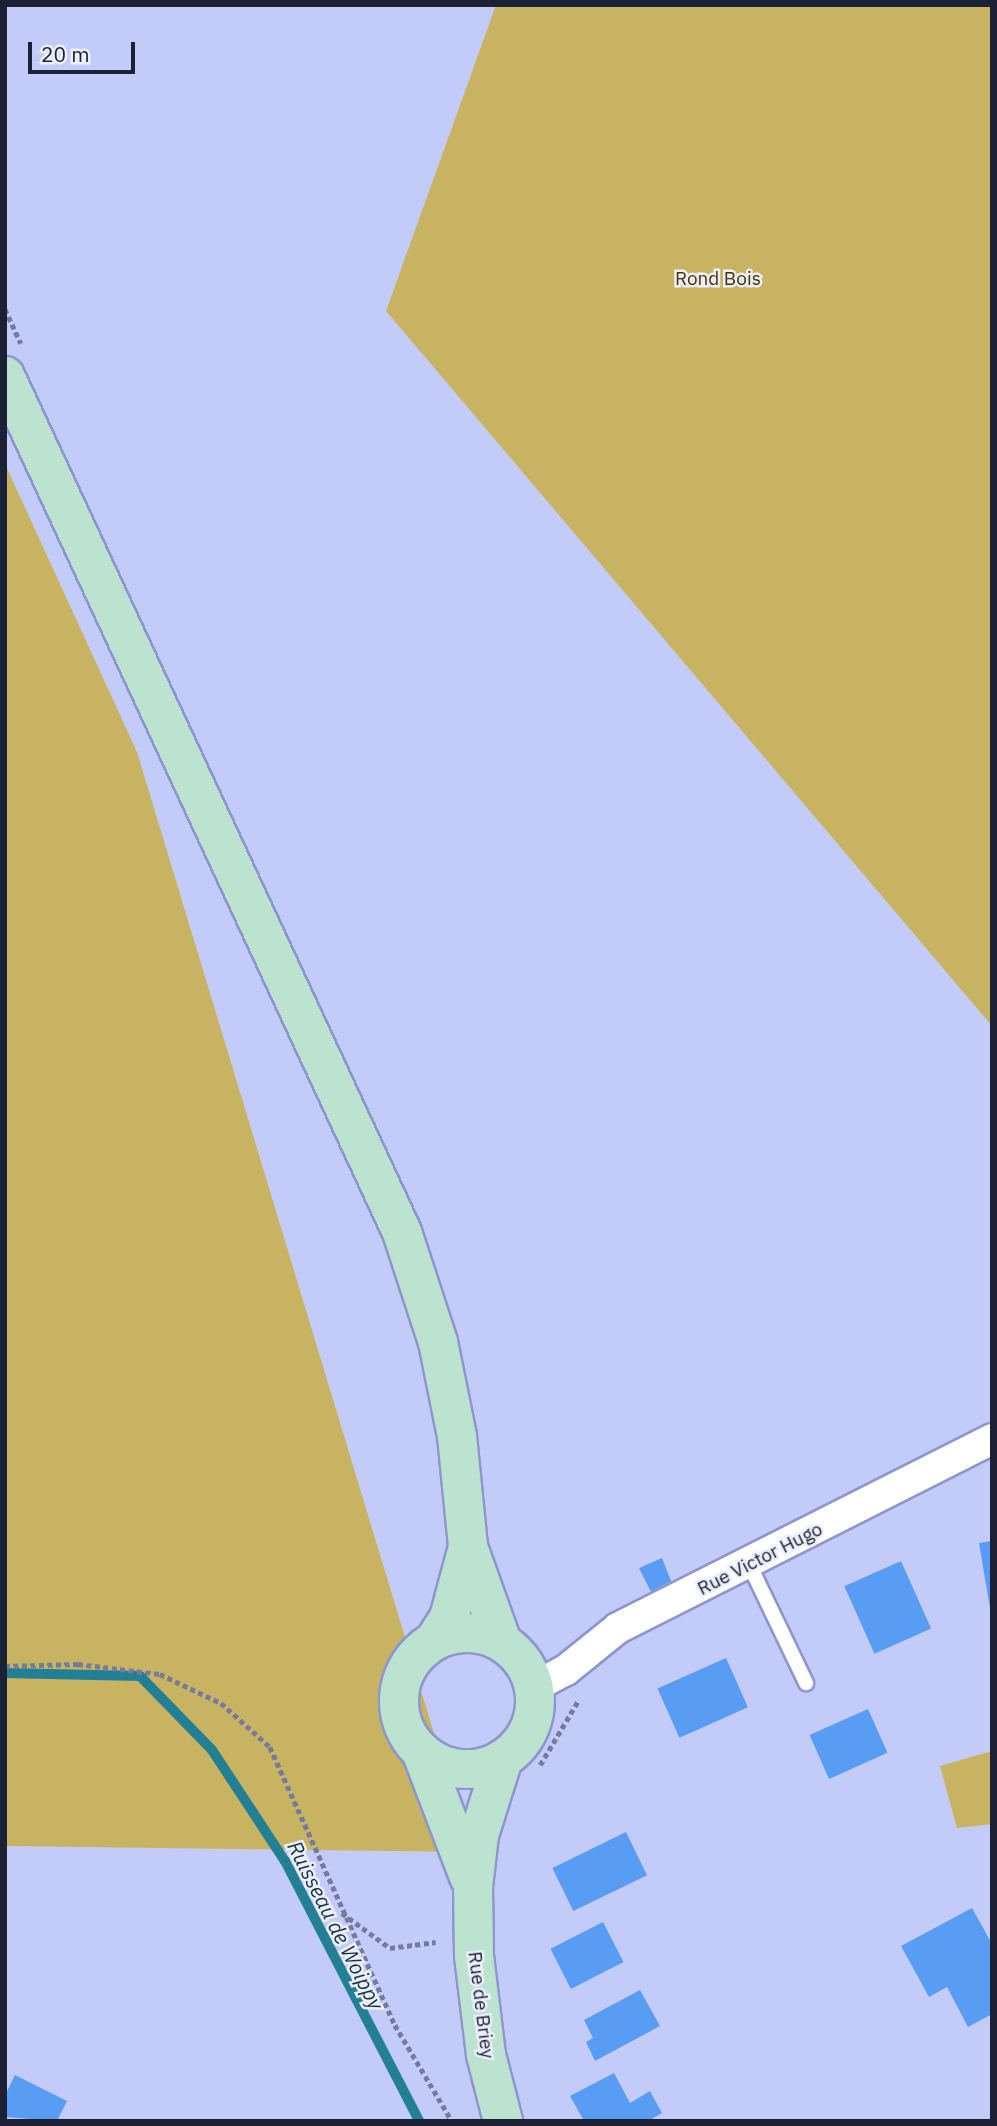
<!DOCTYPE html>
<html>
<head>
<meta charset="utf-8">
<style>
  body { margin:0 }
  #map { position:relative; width:997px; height:2126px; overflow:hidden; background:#c3ccf9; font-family:"IBM Plex Sans",sans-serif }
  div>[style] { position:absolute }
  .green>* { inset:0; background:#c8b362 }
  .stream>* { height:10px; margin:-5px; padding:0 5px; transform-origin:5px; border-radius:5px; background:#237f93 }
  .building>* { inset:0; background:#599cf3; transform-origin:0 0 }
  .path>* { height:4.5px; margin-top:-2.25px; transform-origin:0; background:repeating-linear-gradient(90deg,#757b9d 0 5px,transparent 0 8.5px) }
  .roads { filter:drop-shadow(2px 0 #8d97cd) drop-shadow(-2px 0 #8d97cd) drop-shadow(0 2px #8d97cd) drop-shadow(0 -2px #8d97cd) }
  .lane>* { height:14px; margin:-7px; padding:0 7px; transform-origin:7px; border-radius:7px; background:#fff }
  .street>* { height:30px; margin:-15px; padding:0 15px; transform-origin:15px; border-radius:15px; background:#fff }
  .secondary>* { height:38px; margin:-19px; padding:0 19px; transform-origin:19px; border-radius:19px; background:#bce2d0 }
  .secondary>.ring { margin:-19px; padding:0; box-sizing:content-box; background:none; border:38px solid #bce2d0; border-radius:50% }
  span { translate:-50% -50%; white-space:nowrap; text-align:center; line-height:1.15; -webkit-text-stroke:5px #eceffb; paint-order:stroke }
  .park-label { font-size:19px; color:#413500 }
  .street-label { font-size:19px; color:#1c2034 }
  .water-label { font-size:21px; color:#163238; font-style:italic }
  .frame { position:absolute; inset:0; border:7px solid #1c2034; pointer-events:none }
  .scale { position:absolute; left:28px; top:42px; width:107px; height:32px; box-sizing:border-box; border:4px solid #1c2034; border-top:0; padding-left:9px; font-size:21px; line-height:24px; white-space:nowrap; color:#1c2034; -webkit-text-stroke:5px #eceffb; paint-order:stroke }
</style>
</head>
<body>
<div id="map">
  <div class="green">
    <div style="clip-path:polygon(496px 5px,992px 5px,992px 1026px,386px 311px)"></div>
    <div style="clip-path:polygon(5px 464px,137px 752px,470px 1852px,5px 1846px)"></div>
    <div style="clip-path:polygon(992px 1751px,992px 1824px,957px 1828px,940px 1766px)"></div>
  </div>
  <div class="stream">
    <div style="left:5px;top:1673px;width:135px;rotate:1.3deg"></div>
    <div style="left:140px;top:1676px;width:103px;rotate:45.8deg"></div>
    <div style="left:212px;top:1750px;width:133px;rotate:56.7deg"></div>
    <div style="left:285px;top:1861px;width:292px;rotate:62.7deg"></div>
  </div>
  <div class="building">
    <div style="clip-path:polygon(992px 1541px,992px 1608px,990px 1608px,979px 1543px)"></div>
    <div style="clip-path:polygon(662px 1558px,671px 1581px,651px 1592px,639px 1568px)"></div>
    <div style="left:901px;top:1561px;width:74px;height:62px;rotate:66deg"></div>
    <div style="left:726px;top:1658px;width:54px;height:75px;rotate:66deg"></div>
    <div style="left:868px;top:1709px;width:48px;height:64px;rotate:66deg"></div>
    <div style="left:626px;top:1832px;width:48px;height:82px;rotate:64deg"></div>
    <div style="clip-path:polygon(972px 1908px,992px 1944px,992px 2014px,968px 2027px,947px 1987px,929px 1997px,901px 1946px)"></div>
    <div style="left:603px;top:1922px;width:45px;height:59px;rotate:63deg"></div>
    <div style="clip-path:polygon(640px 1990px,660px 2026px,595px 2061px,586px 2042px,593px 2038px,584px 2020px)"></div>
    <div style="clip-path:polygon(614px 2073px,630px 2103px,650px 2091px,662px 2113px,648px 2121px,584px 2121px,570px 2096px)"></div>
    <div style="clip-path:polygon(15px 2075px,67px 2101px,57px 2121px,5px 2117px,5px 2095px)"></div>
  </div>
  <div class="path">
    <div style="left:5px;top:309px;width:38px;rotate:65deg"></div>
    <div style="left:5px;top:1666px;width:73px;rotate:-1.6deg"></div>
    <div style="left:78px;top:1664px;width:83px;rotate:7deg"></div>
    <div style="left:160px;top:1674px;width:68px;rotate:25.4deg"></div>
    <div style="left:221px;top:1703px;width:66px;rotate:41.9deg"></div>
    <div style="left:270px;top:1747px;width:305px;rotate:65.8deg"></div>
    <div style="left:395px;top:2025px;width:112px;rotate:59.3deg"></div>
    <div style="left:540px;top:1765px;width:74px;rotate:-59.3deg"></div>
    <div style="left:342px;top:1913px;width:59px;rotate:36.1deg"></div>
    <div style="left:390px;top:1948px;width:46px;rotate:-7.4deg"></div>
  </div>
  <div class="roads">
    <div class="lane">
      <div style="left:750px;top:1566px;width:130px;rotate:64.4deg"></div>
    </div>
    <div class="street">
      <div style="left:534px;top:1687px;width:36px;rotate:-28deg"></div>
      <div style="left:566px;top:1670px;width:67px;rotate:-38.9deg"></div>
      <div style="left:618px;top:1628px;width:419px;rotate:-26.8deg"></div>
    </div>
    <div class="secondary">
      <div style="left:5px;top:376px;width:944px;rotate:65.12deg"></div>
      <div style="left:402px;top:1232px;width:116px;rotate:71.9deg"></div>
      <div style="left:438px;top:1342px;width:96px;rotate:78.6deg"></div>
      <div style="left:457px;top:1436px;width:112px;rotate:84.3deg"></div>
      <div style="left:468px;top:1547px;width:101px;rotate:70.3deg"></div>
      <div class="ring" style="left:399px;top:1633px;width:98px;height:98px"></div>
      <div style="left:434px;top:1641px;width:27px;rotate:-57deg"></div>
      <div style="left:449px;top:1618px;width:73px;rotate:-75deg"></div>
      <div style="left:421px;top:1751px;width:135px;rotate:69.1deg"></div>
      <div style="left:503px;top:2121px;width:68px;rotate:-104.4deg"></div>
      <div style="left:486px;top:2055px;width:100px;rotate:-96.9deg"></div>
      <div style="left:474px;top:1956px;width:69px;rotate:-90.8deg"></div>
      <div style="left:473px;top:1887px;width:52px;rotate:-83.4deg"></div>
      <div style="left:479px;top:1835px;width:80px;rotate:-72.5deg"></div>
    </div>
  </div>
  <div class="park-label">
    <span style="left:718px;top:279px">Rond Bois</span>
  </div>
  <div class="street-label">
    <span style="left:760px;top:1559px;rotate:-27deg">Rue Victor Hugo</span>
    <span style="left:481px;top:2005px;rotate:83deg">Rue de Briey</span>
  </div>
  <div class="water-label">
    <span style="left:336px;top:1925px;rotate:63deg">Ruisseau de Woippy</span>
  </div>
  <div class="frame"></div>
  <div class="scale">20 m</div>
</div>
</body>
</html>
